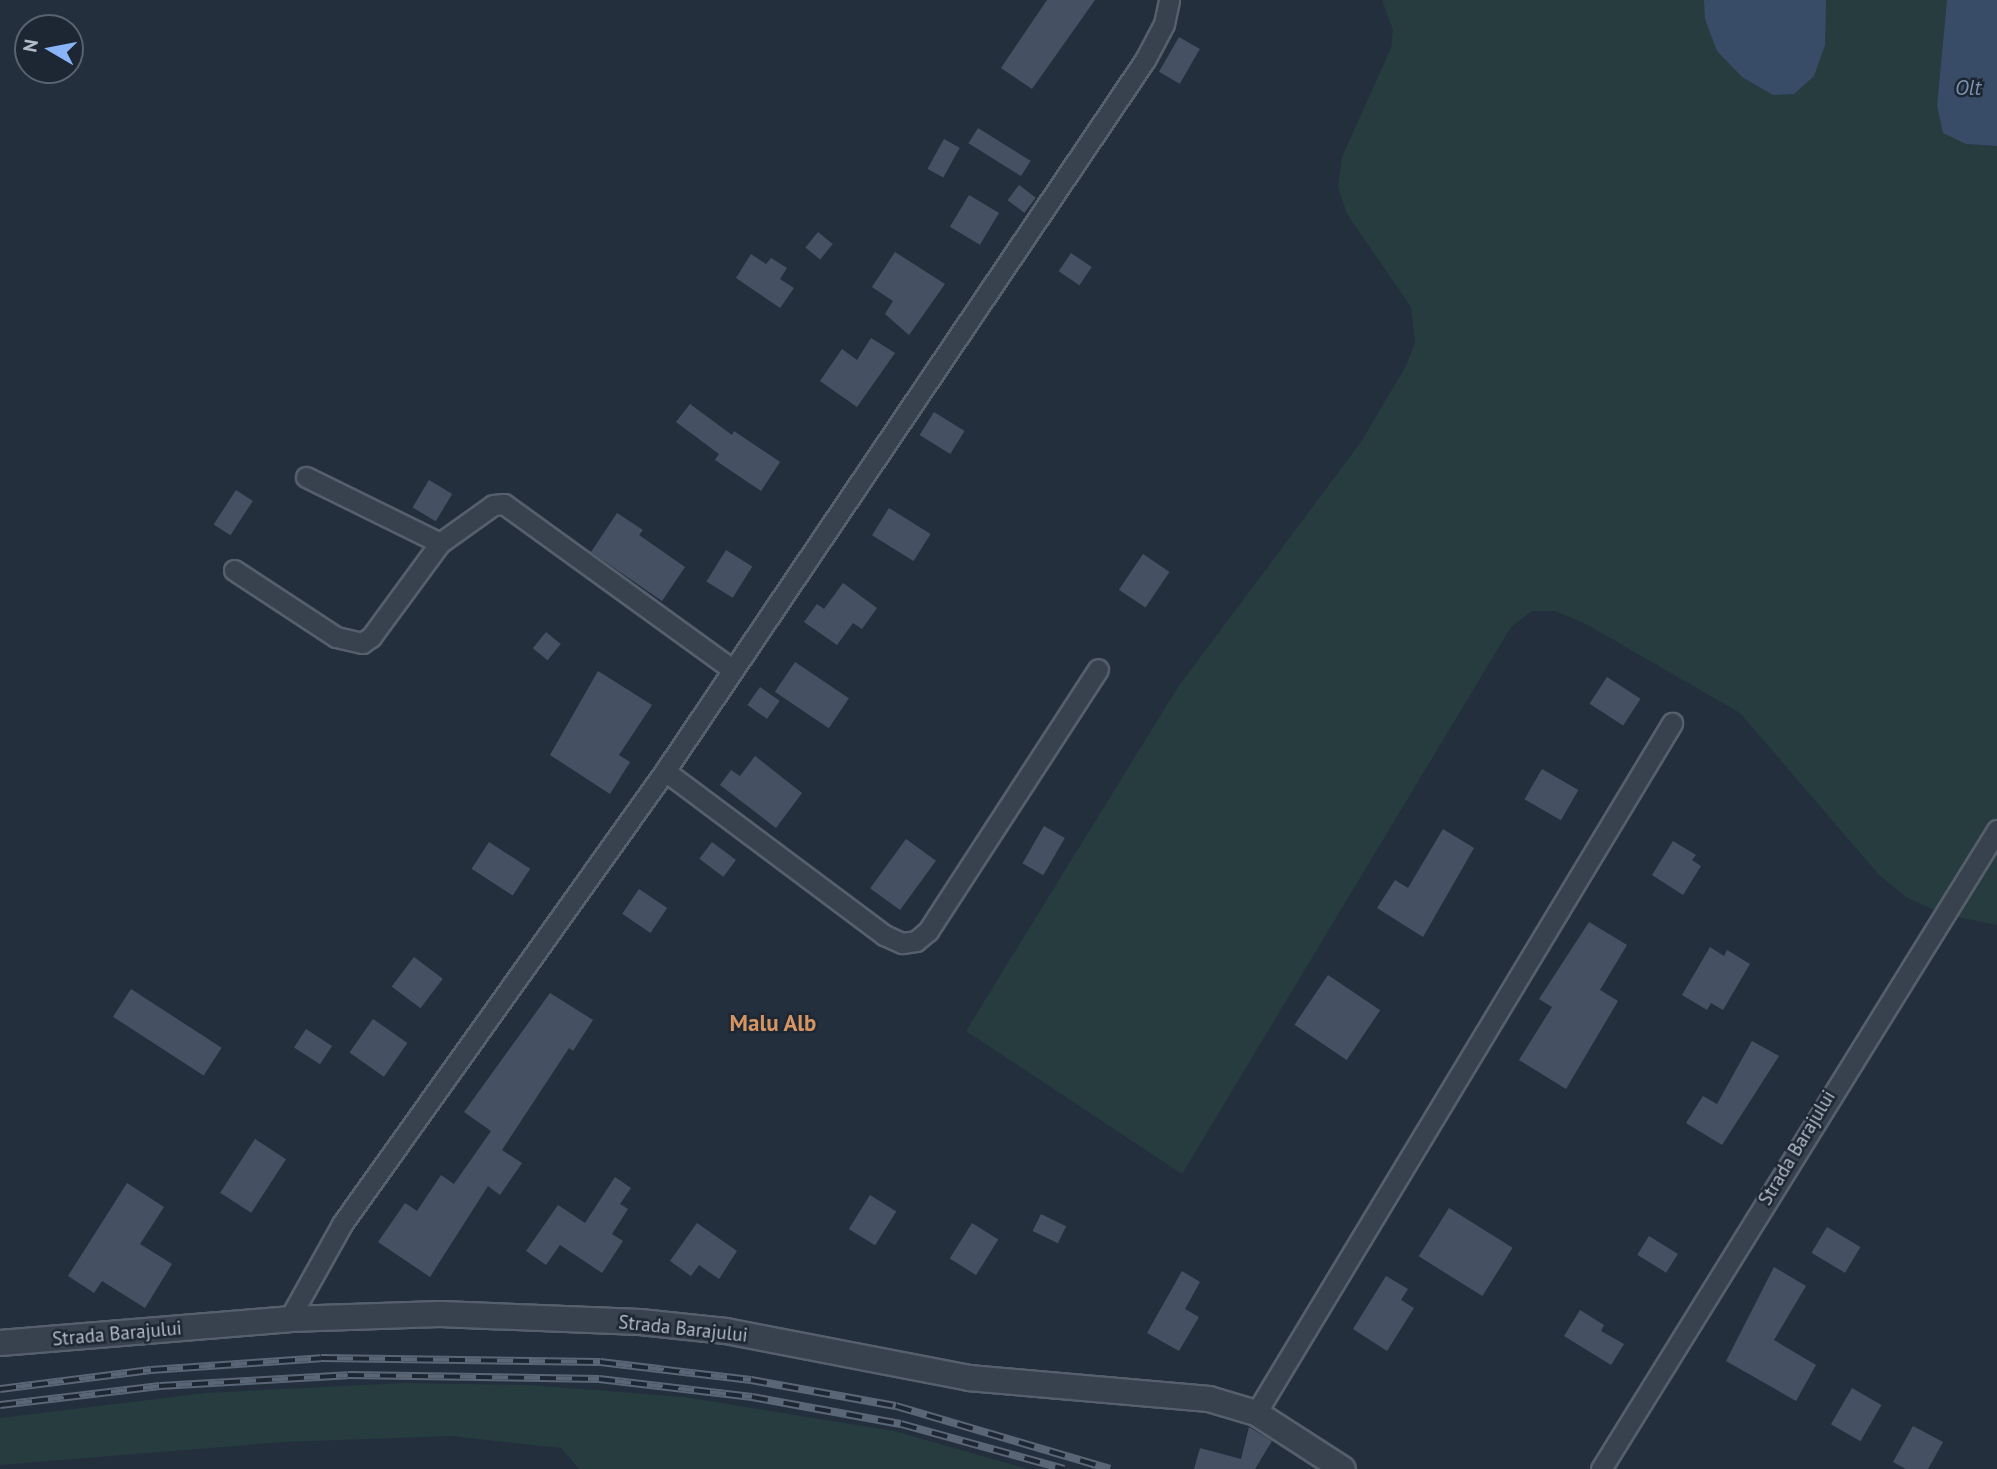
<!DOCTYPE html>
<html>
<head>
<meta charset="utf-8">
<style>
  body { margin:0 }
  #map { position:relative; width:1997px; height:1469px; overflow:hidden; background:#242f3e; font-family:"PT Sans",sans-serif }
  div>[style] { position:absolute }
  .green>* { inset:0; background:#263c3f }
  .water>* { inset:0; background:#394c67 }
  .building>* { inset:0; background:#455162; transform-origin:0 0 }
  .roads { filter:drop-shadow(2px 0 #565f6c) drop-shadow(-2px 0 #565f6c) drop-shadow(0 2px #565f6c) drop-shadow(0 -2px #565f6c) }
  .minor>* { height:19px; margin:-9.5px; padding:0 9.5px; transform-origin:9.5px; border-radius:9.5px; background:#38414e }
  .tertiary>* { height:24px; margin:-12px; padding:0 12px; transform-origin:12px; border-radius:12px; background:#38414e }
  .rail>* { height:8px; margin-top:-4px; transform-origin:0; background:repeating-linear-gradient(90deg,#1d2633 0 16px,#5a6575 0 32px); box-sizing:border-box; border-block:2px solid #5a6575 }
  span { translate:-50% -50%; white-space:nowrap; text-align:center; line-height:1.15; -webkit-text-stroke:5px #1d2633; paint-order:stroke }
  .street-label { font-size:19px; color:#b4bcc9 }
  .water-label { font-size:21px; color:#7c92b1; font-style:italic }
  .quarter-label { font-size:23px; color:#d59563; font-weight:700 }
  .north { position:absolute; left:14px; top:14px; width:70px; height:70px; box-sizing:border-box; background:#1d2633; border:2px solid #59626f; border-radius:50%; rotate:280deg; font-size:19px; font-weight:700; line-height:28px; text-align:center; color:#b4bcc9 }
  .north::after { content:''; display:block; margin:auto; width:24px; height:32px; background:#8ab4f8; clip-path:polygon(50% 0,100% 100%,50% 72%,0 100%) }
</style>
</head>
<body>
<div id="map">
  <div class="green">
    <div style="clip-path:polygon(1382px 0,1947px 0,1937px 105px,1966px 144px,1997px 146px,1997px 925px,1943px 914px,1906px 897px,1879px 875px,1740px 713px,1586px 624px,1555px 611px,1532px 611px,1511px 627px,1182px 1174px,966px 1031px,1178px 687px,1361px 442px,1406px 366px,1415px 342px,1411px 307px,1347px 214px,1338px 187px,1342px 157px,1391px 48px,1393px 30px)"></div>
    <div style="clip-path:polygon(404px 1383px,529px 1385px,684px 1397px,894px 1431px,1028px 1469px,579px 1469px,561px 1448px,452px 1436px,283px 1442px,0 1465px,0 1418px,206px 1393px)"></div>
  </div>
  <div class="water">
    <div style="clip-path:polygon(1704px 0,1826px 0,1825px 45px,1814px 76px,1794px 94px,1773px 95px,1742px 77px,1717px 51px,1705px 19px)"></div>
    <div style="clip-path:polygon(1947px 0,1997px 0,1997px 146px,1966px 144px,1943px 133px,1937px 105px)"></div>
  </div>
  <div class="building">
    <div style="clip-path:polygon(1047px 0,1095px 0,1032px 89px,1001px 68px)"></div>
    <div style="left:1179px;top:37px;width:24px;height:40px;rotate:30deg"></div>
    <div style="left:978px;top:128px;width:62px;height:18px;rotate:32deg"></div>
    <div style="left:944px;top:139px;width:18px;height:34px;rotate:29deg"></div>
    <div style="left:1019px;top:185px;width:21px;height:19px;rotate:37deg"></div>
    <div style="left:969px;top:195px;width:35px;height:37px;rotate:31deg"></div>
    <div style="left:818px;top:232px;width:19px;height:20px;rotate:39deg"></div>
    <div style="clip-path:polygon(895px 252px,945px 284px,909px 335px,885px 314px,893px 301px,872px 287px)"></div>
    <div style="left:1071px;top:253px;width:25px;height:22px;rotate:34deg"></div>
    <div style="clip-path:polygon(751px 254px,766px 264px,771px 258px,787px 268px,780px 279px,794px 288px,780px 308px,736px 278px)"></div>
    <div style="clip-path:polygon(871px 338px,895px 353px,857px 407px,820px 381px,842px 349px,857px 360px)"></div>
    <div style="clip-path:polygon(690px 404px,732px 435px,734px 431px,780px 462px,761px 491px,715px 460px,719px 454px,676px 422px)"></div>
    <div style="left:934px;top:412px;width:36px;height:27px;rotate:32deg"></div>
    <div style="left:429px;top:480px;width:27px;height:32px;rotate:31deg"></div>
    <div style="left:236px;top:490px;width:20px;height:41px;rotate:33deg"></div>
    <div style="left:889px;top:508px;width:49px;height:32px;rotate:32deg"></div>
    <div style="clip-path:polygon(617px 513px,643px 530px,639px 535px,685px 567px,662px 601px,591px 552px)"></div>
    <div style="left:726px;top:550px;width:31px;height:37px;rotate:32deg"></div>
    <div style="left:1143px;top:554px;width:32px;height:43px;rotate:34deg"></div>
    <div style="clip-path:polygon(843px 583px,877px 608px,862px 629px,853px 623px,837px 645px,804px 622px,817px 604px,824px 609px)"></div>
    <div style="left:546px;top:632px;width:19px;height:21px;rotate:39deg"></div>
    <div style="left:795px;top:662px;width:65px;height:36px;rotate:34deg"></div>
    <div style="clip-path:polygon(598px 671px,652px 705px,619px 755px,630px 762px,610px 794px,550px 755px)"></div>
    <div style="left:1607px;top:677px;width:40px;height:32px;rotate:33deg"></div>
    <div style="left:760px;top:687px;width:24px;height:22px;rotate:35deg"></div>
    <div style="clip-path:polygon(755px 756px,802px 793px,776px 828px,720px 785px,731px 770px,740px 776px)"></div>
    <div style="left:1542px;top:769px;width:42px;height:35px;rotate:30deg"></div>
    <div style="left:1044px;top:826px;width:24px;height:43px;rotate:30deg"></div>
    <div style="clip-path:polygon(1443px 829px,1474px 848px,1423px 937px,1377px 908px,1395px 880px,1408px 888px)"></div>
    <div style="left:906px;top:839px;width:37px;height:61px;rotate:36deg"></div>
    <div style="clip-path:polygon(1673px 841px,1696px 855px,1692px 860px,1701px 866px,1683px 895px,1652px 875px)"></div>
    <div style="left:489px;top:842px;width:49px;height:32px;rotate:33deg"></div>
    <div style="left:712px;top:842px;width:30px;height:21px;rotate:37deg"></div>
    <div style="left:639px;top:889px;width:34px;height:30px;rotate:34deg"></div>
    <div style="clip-path:polygon(1589px 922px,1627px 945px,1600px 990px,1618px 1001px,1566px 1089px,1519px 1060px,1552px 1007px,1539px 999px)"></div>
    <div style="clip-path:polygon(1710px 947px,1724px 956px,1727px 950px,1750px 964px,1723px 1010px,1711px 1003px,1707px 1010px,1682px 995px)"></div>
    <div style="left:414px;top:957px;width:36px;height:37px;rotate:37deg"></div>
    <div style="left:1328px;top:975px;width:63px;height:60px;rotate:34deg"></div>
    <div style="left:131px;top:989px;width:108px;height:33px;rotate:33deg"></div>
    <div style="clip-path:polygon(550px 993px,593px 1020px,573px 1051px,569px 1048px,502px 1150px,522px 1163px,500px 1195px,488px 1186px,430px 1277px,378px 1242px,405px 1203px,417px 1211px,441px 1175px,454px 1184px,491px 1131px,464px 1112px)"></div>
    <div style="left:373px;top:1019px;width:42px;height:41px;rotate:35deg"></div>
    <div style="left:306px;top:1029px;width:31px;height:22px;rotate:33deg"></div>
    <div style="clip-path:polygon(1752px 1041px,1779px 1056px,1722px 1145px,1686px 1123px,1703px 1096px,1717px 1104px)"></div>
    <div style="left:255px;top:1139px;width:37px;height:64px;rotate:33deg"></div>
    <div style="clip-path:polygon(615px 1177px,631px 1188px,620px 1204px,628px 1209px,612px 1234px,623px 1241px,602px 1273px,560px 1245px,546px 1265px,526px 1251px,558px 1205px,585px 1223px)"></div>
    <div style="clip-path:polygon(127px 1183px,164px 1207px,140px 1244px,172px 1264px,145px 1308px,102px 1281px,94px 1293px,68px 1276px)"></div>
    <div style="left:870px;top:1195px;width:31px;height:40px;rotate:32deg"></div>
    <div style="left:1449px;top:1208px;width:75px;height:57px;rotate:32deg"></div>
    <div style="left:1041px;top:1214px;width:28px;height:19px;rotate:26deg"></div>
    <div style="clip-path:polygon(697px 1223px,737px 1251px,719px 1279px,699px 1265px,691px 1276px,670px 1261px)"></div>
    <div style="left:972px;top:1223px;width:31px;height:42px;rotate:32deg"></div>
    <div style="left:1827px;top:1227px;width:39px;height:30px;rotate:31deg"></div>
    <div style="left:1649px;top:1236px;width:34px;height:22px;rotate:32deg"></div>
    <div style="clip-path:polygon(1774px 1267px,1806px 1286px,1774px 1340px,1816px 1365px,1796px 1401px,1726px 1361px)"></div>
    <div style="clip-path:polygon(1182px 1271px,1200px 1282px,1185px 1309px,1199px 1317px,1179px 1351px,1147px 1333px)"></div>
    <div style="clip-path:polygon(1386px 1276px,1408px 1289px,1401px 1300px,1414px 1308px,1387px 1351px,1353px 1329px)"></div>
    <div style="clip-path:polygon(1580px 1310px,1604px 1325px,1601px 1331px,1624px 1344px,1611px 1365px,1564px 1336px)"></div>
    <div style="left:1852px;top:1388px;width:34px;height:42px;rotate:30deg"></div>
    <div style="clip-path:polygon(1913px 1426px,1943px 1442px,1928px 1469px,1906px 1469px,1893px 1462px)"></div>
    <div style="clip-path:polygon(1249px 1427px,1272px 1441px,1255px 1469px,1194px 1469px,1200px 1448px,1241px 1459px)"></div>
  </div>
  <div class="roads">
    <div class="minor">
      <div style="left:306px;top:477px;width:149px;rotate:26.2deg"></div>
      <div style="left:234px;top:570px;width:122px;rotate:33.3deg"></div>
      <div style="left:336px;top:637px;width:27px;rotate:13deg"></div>
      <div style="left:362px;top:643px;width:11px;rotate:-34deg"></div>
      <div style="left:371px;top:637px;width:117px;rotate:-53.7deg"></div>
      <div style="left:440px;top:543px;width:65px;rotate:-35.6deg"></div>
      <div style="left:493px;top:505px;width:11px;rotate:-5deg"></div>
      <div style="left:504px;top:504px;width:283px;rotate:35.9deg"></div>
      <div style="left:665px;top:771px;width:274px;rotate:36.8deg"></div>
      <div style="left:884px;top:935px;width:20px;rotate:24deg"></div>
      <div style="left:902px;top:943px;width:14px;rotate:-8deg"></div>
      <div style="left:916px;top:941px;width:16px;rotate:-40deg"></div>
      <div style="left:928px;top:931px;width:312px;rotate:-57deg"></div>
      <div style="left:289px;top:1319px;width:109px;rotate:-60.8deg"></div>
      <div style="left:342px;top:1224px;width:556px;rotate:-54.51deg"></div>
      <div style="left:665px;top:771px;width:858px;rotate:-55.98deg"></div>
      <div style="left:1145px;top:60px;width:41px;rotate:-62.2deg"></div>
      <div style="left:1164px;top:24px;width:25px;rotate:-78deg"></div>
      <div style="left:1256px;top:1413px;width:806px;rotate:-58.91deg"></div>
      <div style="left:1601px;top:1469px;width:752px;rotate:-58.21deg"></div>
    </div>
    <div class="tertiary">
      <div style="left:0;top:1343px;width:290px;rotate:-4.7deg"></div>
      <div style="left:289px;top:1319px;width:151px;rotate:-1.9deg"></div>
      <div style="left:440px;top:1314px;width:200px;rotate:2.3deg"></div>
      <div style="left:640px;top:1322px;width:86px;rotate:6deg"></div>
      <div style="left:726px;top:1331px;width:248px;rotate:10.9deg"></div>
      <div style="left:969px;top:1378px;width:241px;rotate:5deg"></div>
      <div style="left:1209px;top:1399px;width:49px;rotate:16.6deg"></div>
      <div style="left:1256px;top:1413px;width:103px;rotate:32.8deg"></div>
    </div>
  </div>
  <div class="rail">
    <div style="left:0;top:1389px;width:152px;rotate:-7.2deg"></div>
    <div style="left:151px;top:1370px;width:170px;rotate:-4deg"></div>
    <div style="left:321px;top:1358px;width:279px;rotate:0.8deg"></div>
    <div style="left:600px;top:1362px;width:152px;rotate:6.8deg"></div>
    <div style="left:751px;top:1380px;width:147px;rotate:10.2deg"></div>
    <div style="left:896px;top:1406px;width:223px;rotate:16.4deg"></div>
    <div style="left:0;top:1405px;width:161px;rotate:-6.8deg"></div>
    <div style="left:160px;top:1386px;width:188px;rotate:-3.3deg"></div>
    <div style="left:348px;top:1375px;width:251px;rotate:0.9deg"></div>
    <div style="left:599px;top:1379px;width:154px;rotate:6.7deg"></div>
    <div style="left:752px;top:1397px;width:151px;rotate:10.3deg"></div>
    <div style="left:901px;top:1424px;width:169px;rotate:15.4deg"></div>
  </div>
  <div class="street-label">
    <span style="left:1797px;top:1148px;rotate:-59deg">Strada Barajului</span>
    <span style="left:683px;top:1329px;rotate:6deg">Strada Barajului</span>
    <span style="left:117px;top:1334px;rotate:-5deg">Strada Barajului</span>
  </div>
  <div class="water-label">
    <span style="left:1968px;top:88px">Olt</span>
  </div>
  <div class="quarter-label">
    <span style="left:773px;top:1023px">Malu Alb</span>
  </div>
  <div class="north">N</div>
</div>
</body>
</html>
